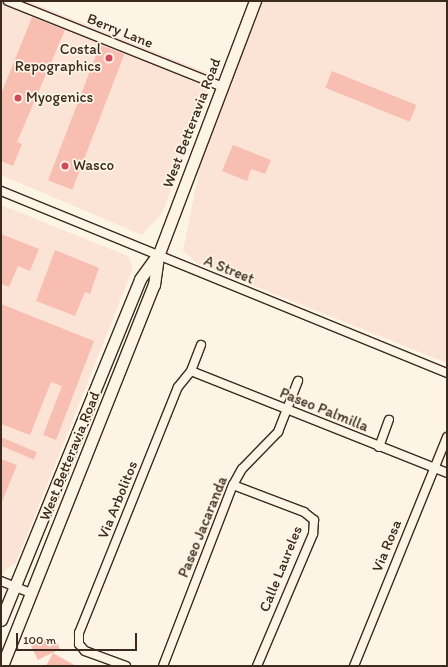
<!DOCTYPE html>
<html>
<head>
<meta charset="utf-8">
<style>
  body { margin:0 }
  #map { position:relative; width:448px; height:667px; overflow:hidden; background:#fcf5e5; font-family:Itim,sans-serif }
  div>[style] { position:absolute }
  .built>* { inset:0; background:#fbe4d6 }
  .building>* { inset:0; background:#f9beb2; transform-origin:0 0 }
  .roads { filter:drop-shadow(1px 0 #3b2a1e) drop-shadow(-1px 0 #3b2a1e) drop-shadow(0 1px #3b2a1e) drop-shadow(0 -1px #3b2a1e) }
  .minor>* { height:8px; margin:-4px; padding:0 4px; transform-origin:4px; border-radius:4px; background:#fcf5e5 }
  .tertiary>* { height:11px; margin:-5.5px; padding:0 5.5px; transform-origin:5.5px; border-radius:5.5px; background:#fcf5e5 }
  .dots>* { width:11px; height:11px; translate:-50% -50%; box-sizing:border-box; border:2px solid #fcf5e5; border-radius:50% }
  span { translate:-50% -50%; white-space:nowrap; text-align:center; line-height:1.15; -webkit-text-stroke:3.5px #fcf5e5; paint-order:stroke }
  .street-label { font-size:15px; color:#3b2a1e }
  .poi-label { font-size:15px; color:#3b2a1e }
  .right { translate:-100% -50%; text-align:right }
  .left { translate:0 -50%; text-align:left }
  .frame { position:absolute; inset:0; border:2px solid #3b2a1e; pointer-events:none }
  .scale { position:absolute; left:16px; top:633px; width:121px; height:18px; box-sizing:border-box; border:2px solid #3b2a1e; border-top:0; padding-left:5px; font-size:12px; line-height:14px; white-space:nowrap; color:#3b2a1e; -webkit-text-stroke:3px #fcf5e5; paint-order:stroke }
</style>
</head>
<body>
<div id="map">
  <div class="built">
    <div style="clip-path:polygon(1px 1px,28px 1px,213px 75px,163px 212px,142px 235px,1px 175px)"></div>
    <div style="clip-path:polygon(262px 1px,447px 1px,447px 363px,197px 263px,183px 251px,202px 156px)"></div>
    <div style="clip-path:polygon(1px 205px,128px 256px,133px 268px,16px 563px,5px 570px,1px 579px)"></div>
  </div>
  <div class="building">
    <div style="clip-path:polygon(32px 17px,65px 30px,17px 142px,22px 144px,13px 166px,1px 161px,1px 94px)"></div>
    <div style="left:100px;top:45px;width:26px;height:145px;rotate:21deg"></div>
    <div style="left:332px;top:71px;width:91px;height:18px;rotate:22deg"></div>
    <div style="clip-path:polygon(233px 145px,271px 160px,265px 174px,251px 169px,247px 181px,222px 171px)"></div>
    <div style="clip-path:polygon(1px 234px,39px 249px,30px 271px,18px 266px,9px 287px,1px 284px)"></div>
    <div style="clip-path:polygon(55px 250px,99px 268px,90px 294px,85px 292px,75px 316px,36px 301px)"></div>
    <div style="clip-path:polygon(1px 304px,94px 341px,56px 440px,43px 435px,62px 386px,51px 382px,30px 435px,1px 424px)"></div>
    <div style="left:1px;top:437px;width:39px;height:8px;rotate:23deg"></div>
    <div style="clip-path:polygon(1px 459px,17px 465px,1px 504px)"></div>
    <div style="clip-path:polygon(45px 639px,49px 647px,57px 642px,60px 649px,38px 660px,31px 646px)"></div>
    <div style="clip-path:polygon(53px 653px,76px 666px,46px 666px)"></div>
  </div>
  <div class="roads">
    <div class="minor">
      <div style="left:8px;top:1px;width:229px;rotate:21.8deg"></div>
      <div style="left:1px;top:191px;width:482px;rotate:22.2deg"></div>
      <div style="left:191px;top:371px;width:276px;rotate:21.7deg"></div>
      <div style="left:379px;top:447px;width:29px;rotate:-70deg"></div>
      <div style="left:233px;top:485px;width:76px;rotate:20.8deg"></div>
      <div style="left:304px;top:512px;width:13px;rotate:39deg"></div>
      <div style="left:314px;top:520px;width:14px;rotate:94deg"></div>
      <div style="left:313px;top:534px;width:143px;rotate:113deg"></div>
      <div style="left:1px;top:581px;width:32px;rotate:22deg"></div>
      <div style="left:126px;top:666px;width:44px;rotate:-159.9deg"></div>
      <div style="left:85px;top:651px;width:9px;rotate:-131deg"></div>
      <div style="left:79px;top:644px;width:11px;rotate:-90deg"></div>
      <div style="left:79px;top:633px;width:265px;rotate:-68.1deg"></div>
      <div style="left:178px;top:387px;width:21px;rotate:-51deg"></div>
      <div style="left:191px;top:371px;width:28px;rotate:-69deg"></div>
      <div style="left:163px;top:666px;width:194px;rotate:-68.9deg"></div>
      <div style="left:233px;top:485px;width:18px;rotate:-61deg"></div>
      <div style="left:242px;top:469px;width:52px;rotate:-45.8deg"></div>
      <div style="left:278px;top:432px;width:55px;rotate:-68.6deg"></div>
      <div style="left:354px;top:666px;width:247px;rotate:-67.9deg"></div>
    </div>
    <div class="tertiary">
      <div style="left:1px;top:620px;width:368px;rotate:-67.8deg"></div>
      <div style="left:140px;top:279px;width:29px;rotate:-54deg"></div>
      <div style="left:2px;top:666px;width:410px;rotate:-68.3deg"></div>
      <div style="left:154px;top:285px;width:29px;rotate:-82deg"></div>
      <div style="left:158px;top:256px;width:273px;rotate:-69.2deg"></div>
    </div>
  </div>
  <div class="dots">
    <div style="left:109px;top:58px;background:#d1495b"></div>
    <div style="left:18px;top:98px;background:#d1495b"></div>
    <div style="left:65px;top:166px;background:#d1495b"></div>
  </div>
  <div class="street-label">
    <span style="left:120px;top:31px;rotate:22deg">Berry Lane</span>
    <span style="left:192px;top:123px;rotate:-69deg">West Betteravia Road</span>
    <span style="left:229px;top:270px;rotate:22deg">A Street</span>
    <span style="left:324px;top:410px;rotate:22deg">Paseo Palmilla</span>
    <span style="left:70px;top:456px;rotate:-68deg">West Betteravia Road</span>
    <span style="left:118px;top:500px;rotate:-68deg">Via Arbolitos</span>
    <span style="left:203px;top:527px;rotate:-68deg">Paseo Jacaranda</span>
    <span style="left:387px;top:546px;rotate:-68deg">Via Rosa</span>
    <span style="left:281px;top:569px;rotate:-68deg">Calle Laureles</span>
  </div>
  <div class="poi-label">
    <span class="right" style="left:101px;top:58px">Costal<br>Repographics</span>
    <span class="left" style="left:26px;top:98px">Myogenics</span>
    <span class="left" style="left:73px;top:166px">Wasco</span>
  </div>
  <div class="frame"></div>
  <div class="scale">100 m</div>
</div>
</body>
</html>
